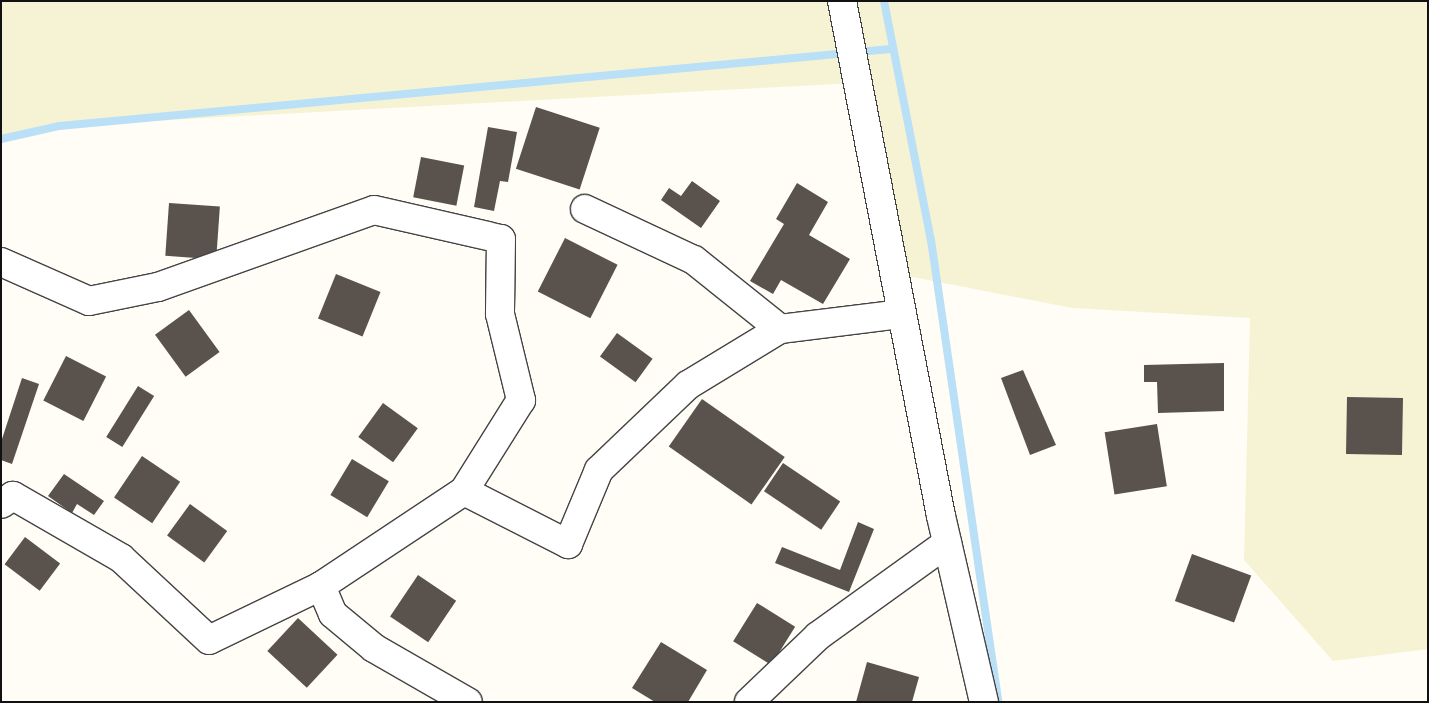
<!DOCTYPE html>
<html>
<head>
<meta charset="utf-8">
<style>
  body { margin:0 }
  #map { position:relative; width:1429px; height:703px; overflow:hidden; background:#fffdf5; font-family:"Zilla Slab",serif }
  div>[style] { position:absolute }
  .farmland>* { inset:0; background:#f6f3d4 }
  .stream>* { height:8px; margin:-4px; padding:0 4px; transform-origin:4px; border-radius:4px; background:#b9e0f7 }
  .building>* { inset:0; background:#5a524d; transform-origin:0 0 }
  .roads { filter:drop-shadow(1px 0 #444) drop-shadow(-1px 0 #444) drop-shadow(0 1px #444) drop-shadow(0 -1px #444) }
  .minor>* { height:28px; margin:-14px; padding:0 14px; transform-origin:14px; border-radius:14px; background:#fff }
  span { translate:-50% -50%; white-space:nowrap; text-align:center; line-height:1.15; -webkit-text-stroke:5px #fff; paint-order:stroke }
  .frame { position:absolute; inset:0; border:2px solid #111; pointer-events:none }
</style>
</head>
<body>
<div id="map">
  <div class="farmland">
    <div style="clip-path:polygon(1px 1px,1428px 1px,1428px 649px,1333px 661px,1244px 560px,1250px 318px,1072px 308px,892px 273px,854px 83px,59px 126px,1px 139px)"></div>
  </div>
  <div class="stream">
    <div style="left:884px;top:1px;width:244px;rotate:78.9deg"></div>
    <div style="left:931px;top:240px;width:467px;rotate:81.7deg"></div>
    <div style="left:1px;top:139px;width:59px;rotate:-12.6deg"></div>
    <div style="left:59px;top:126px;width:835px;rotate:-5.29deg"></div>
  </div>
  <div class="building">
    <div style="left:536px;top:107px;width:67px;height:65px;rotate:18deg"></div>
    <div style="clip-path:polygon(488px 127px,517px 132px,508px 182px,500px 181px,494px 211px,474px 207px)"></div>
    <div style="left:421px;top:157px;width:44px;height:41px;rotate:11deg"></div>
    <div style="clip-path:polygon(692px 181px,720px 201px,701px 228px,661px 200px,669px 188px,681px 196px)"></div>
    <div style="clip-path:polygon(797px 183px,828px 202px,809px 235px,850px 259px,823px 304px,781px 280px,773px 294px,750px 281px,784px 224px,776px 219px)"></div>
    <div style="left:169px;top:203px;width:51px;height:53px;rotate:4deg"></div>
    <div style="left:565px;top:238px;width:59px;height:60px;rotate:27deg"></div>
    <div style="left:336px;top:274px;width:48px;height:48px;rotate:22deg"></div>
    <div style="left:189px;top:310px;width:52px;height:42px;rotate:54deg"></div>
    <div style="left:617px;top:333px;width:44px;height:29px;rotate:36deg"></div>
    <div style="left:66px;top:356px;width:45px;height:50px;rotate:27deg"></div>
    <div style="clip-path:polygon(1224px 363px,1224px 411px,1158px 413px,1157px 382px,1144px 382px,1144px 365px)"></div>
    <div style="clip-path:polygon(1023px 370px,1056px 445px,1030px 455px,1001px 378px)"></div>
    <div style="clip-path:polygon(22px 378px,39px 384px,12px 464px,1px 460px,1px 442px)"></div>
    <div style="left:138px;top:386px;width:19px;height:60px;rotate:32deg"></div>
    <div style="left:1347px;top:397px;width:56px;height:57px;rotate:1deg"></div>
    <div style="left:702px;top:399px;width:101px;height:58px;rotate:35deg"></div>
    <div style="left:383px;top:403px;width:43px;height:42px;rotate:36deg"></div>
    <div style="left:1157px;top:424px;width:63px;height:53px;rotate:81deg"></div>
    <div style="left:142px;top:456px;width:46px;height:50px;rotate:34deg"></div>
    <div style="left:352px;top:459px;width:43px;height:42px;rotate:31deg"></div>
    <div style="left:783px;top:463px;width:69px;height:34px;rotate:34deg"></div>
    <div style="clip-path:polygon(64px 474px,104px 501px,94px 515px,77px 504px,72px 513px,48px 496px)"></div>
    <div style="left:190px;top:504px;width:46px;height:39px;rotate:36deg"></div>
    <div style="clip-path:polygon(858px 522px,874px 529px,849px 592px,775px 563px,782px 547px,840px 570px)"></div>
    <div style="left:25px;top:537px;width:44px;height:34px;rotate:37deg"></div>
    <div style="left:1192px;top:554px;width:63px;height:50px;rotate:20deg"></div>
    <div style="left:418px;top:575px;width:46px;height:50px;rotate:34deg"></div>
    <div style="left:757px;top:603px;width:45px;height:45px;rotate:32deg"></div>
    <div style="left:298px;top:618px;width:54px;height:45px;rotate:43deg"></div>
    <div style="clip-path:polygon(661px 642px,707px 670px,688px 702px,655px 702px,632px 688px)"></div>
    <div style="clip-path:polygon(867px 662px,919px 677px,912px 702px,856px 702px)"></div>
  </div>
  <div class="roads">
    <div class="minor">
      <div style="left:842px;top:1px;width:524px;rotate:79.12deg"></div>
      <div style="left:941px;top:516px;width:191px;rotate:77deg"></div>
      <div style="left:585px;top:209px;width:120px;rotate:25.1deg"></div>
      <div style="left:694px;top:260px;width:110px;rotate:38.7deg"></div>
      <div style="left:1px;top:262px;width:96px;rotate:23.9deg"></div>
      <div style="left:89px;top:301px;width:70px;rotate:-11.5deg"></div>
      <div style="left:158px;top:287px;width:229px;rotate:-19.6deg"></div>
      <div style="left:374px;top:210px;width:130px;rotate:12.9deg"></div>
      <div style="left:501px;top:239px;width:75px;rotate:90.8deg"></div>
      <div style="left:500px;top:314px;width:89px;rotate:76.3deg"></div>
      <div style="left:521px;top:400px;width:107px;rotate:122.1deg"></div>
      <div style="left:464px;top:491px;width:172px;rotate:146.4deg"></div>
      <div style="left:321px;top:586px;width:124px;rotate:154.3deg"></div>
      <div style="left:209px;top:640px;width:120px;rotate:-137deg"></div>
      <div style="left:121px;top:558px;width:125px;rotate:-150.1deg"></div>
      <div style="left:13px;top:496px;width:14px;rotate:146deg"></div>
      <div style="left:464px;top:491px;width:117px;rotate:27deg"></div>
      <div style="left:568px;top:544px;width:80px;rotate:-67.3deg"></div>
      <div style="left:599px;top:470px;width:123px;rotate:-43.7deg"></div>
      <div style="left:688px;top:385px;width:108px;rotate:-31.3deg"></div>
      <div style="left:780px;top:329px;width:121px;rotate:-7.1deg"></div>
      <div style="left:321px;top:586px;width:30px;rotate:67deg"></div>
      <div style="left:333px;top:614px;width:53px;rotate:39.7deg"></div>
      <div style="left:374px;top:648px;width:108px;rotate:29.9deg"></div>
      <div style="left:749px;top:702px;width:95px;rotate:-43.7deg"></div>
      <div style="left:818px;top:636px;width:159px;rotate:-35.8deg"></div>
    </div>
  </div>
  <div class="frame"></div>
</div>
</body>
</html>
